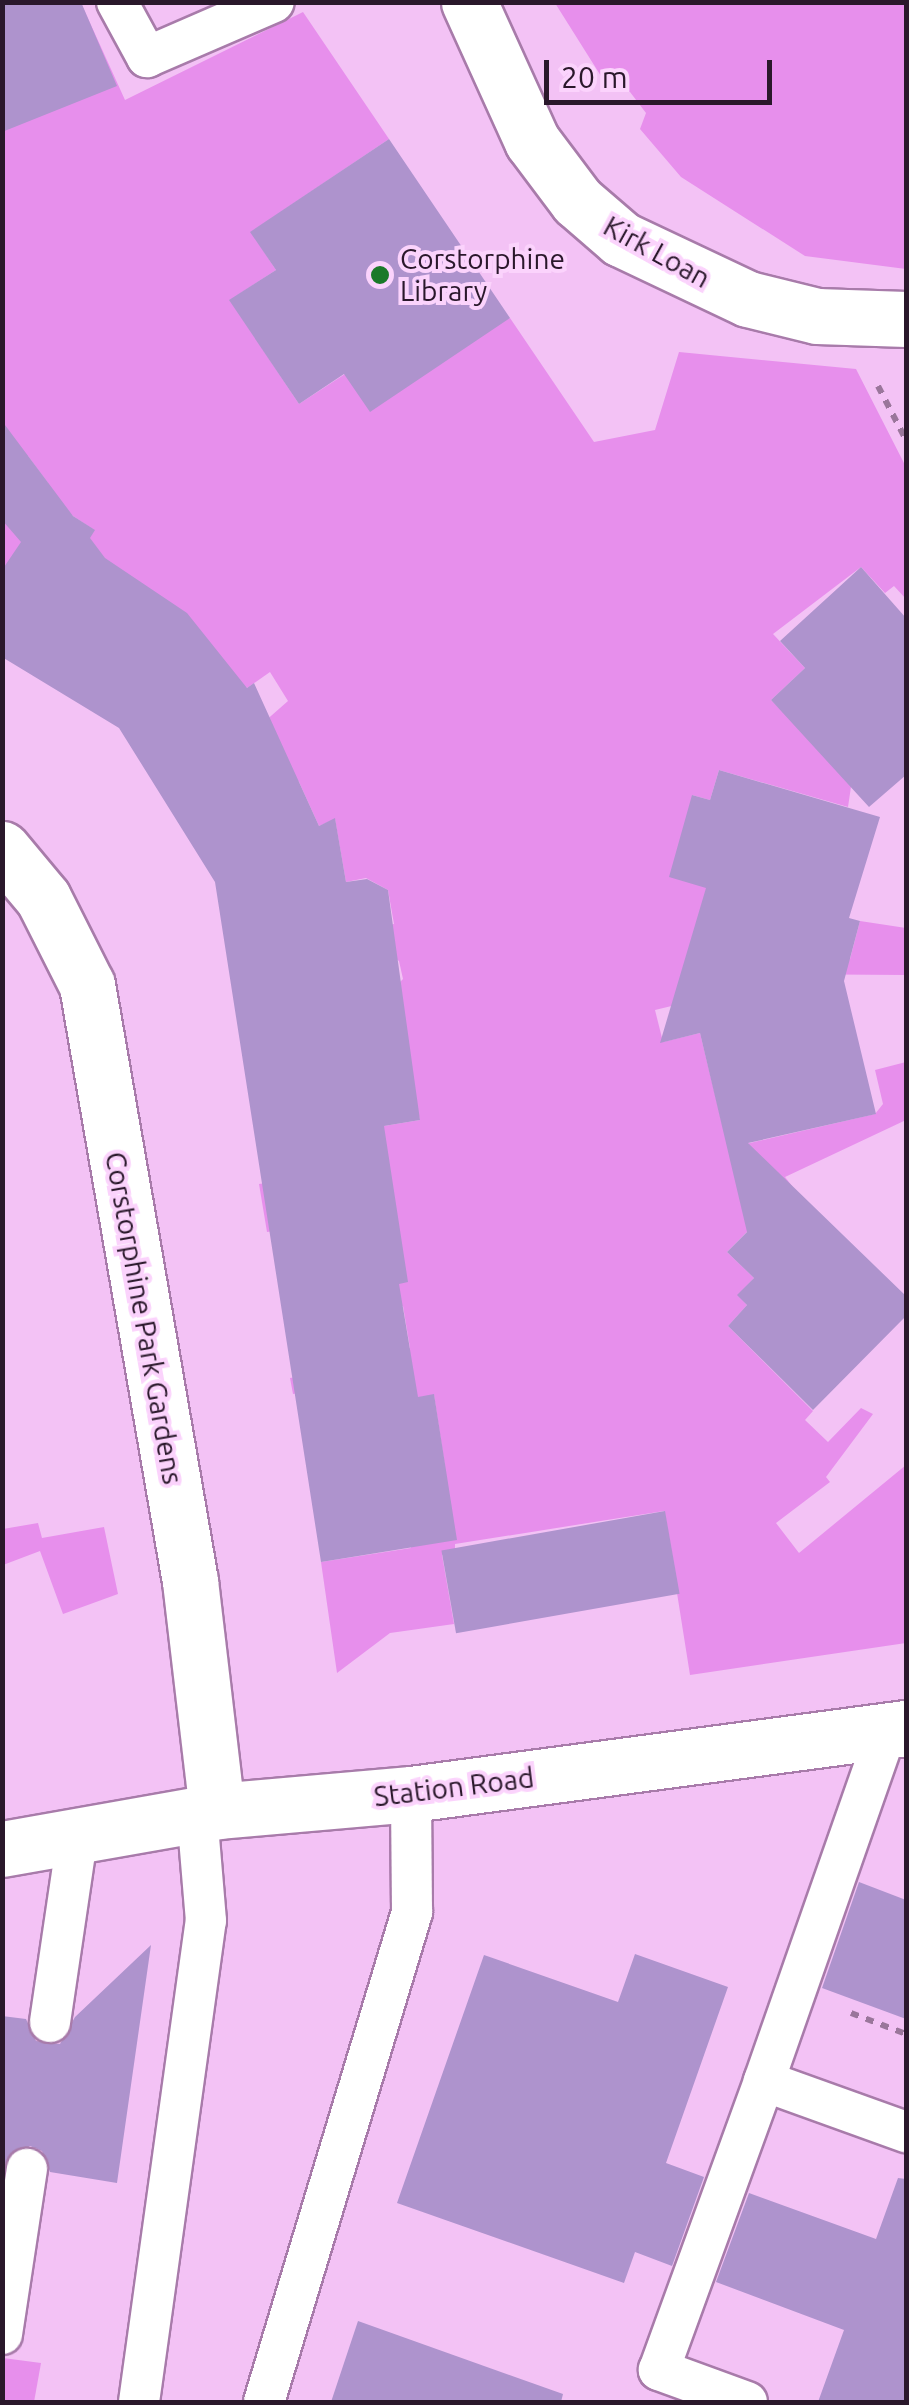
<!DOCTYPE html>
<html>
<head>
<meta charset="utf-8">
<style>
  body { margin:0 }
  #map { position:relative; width:909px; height:2405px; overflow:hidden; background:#f3c2f5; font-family:Ubuntu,sans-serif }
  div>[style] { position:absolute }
  .green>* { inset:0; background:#e78fec }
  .building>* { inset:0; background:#ae93cd; transform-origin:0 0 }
  .path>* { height:6px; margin-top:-3px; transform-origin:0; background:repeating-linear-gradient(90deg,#9a769b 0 8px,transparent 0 16px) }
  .roads { filter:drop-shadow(2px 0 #a87baa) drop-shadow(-2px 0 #a87baa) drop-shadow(0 2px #a87baa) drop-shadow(0 -2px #a87baa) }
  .service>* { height:40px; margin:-20px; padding:0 20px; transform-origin:20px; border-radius:20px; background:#fff }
  .minor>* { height:55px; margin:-27.5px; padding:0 27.5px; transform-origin:27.5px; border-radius:27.5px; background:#fff }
  .dots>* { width:28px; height:28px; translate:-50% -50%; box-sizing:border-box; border:5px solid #fbd3fc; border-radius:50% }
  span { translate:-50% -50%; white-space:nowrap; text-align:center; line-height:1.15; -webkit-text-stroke:8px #fbd3fc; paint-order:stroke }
  .street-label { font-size:28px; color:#2a182b }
  .poi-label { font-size:28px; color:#2a182b }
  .left { translate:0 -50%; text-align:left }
  .frame { position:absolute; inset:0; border:5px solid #2a182b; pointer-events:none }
  .scale { position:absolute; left:544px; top:60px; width:228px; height:45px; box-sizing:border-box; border:5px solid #2a182b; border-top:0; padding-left:12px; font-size:30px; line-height:35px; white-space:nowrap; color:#2a182b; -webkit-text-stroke:8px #fbd3fc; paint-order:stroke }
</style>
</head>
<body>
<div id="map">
  <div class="green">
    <div style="clip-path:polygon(81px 3px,125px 100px,303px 12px,389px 139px,251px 232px,276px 270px,230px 300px,299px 404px,345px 374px,510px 318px,594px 442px,655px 430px,679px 352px,856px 369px,906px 467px,906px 599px,894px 586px,885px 593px,861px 567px,773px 634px,805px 668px,771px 700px,852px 780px,848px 807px,719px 770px,710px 800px,692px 795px,706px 888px,850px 959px,860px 921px,906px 928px,906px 975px,748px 974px,746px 988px,655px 1010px,663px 1042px,700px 1033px,728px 1148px,875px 1114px,883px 1104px,875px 1070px,906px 1062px,906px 1120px,785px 1177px,792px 1186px,727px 1252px,754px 1278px,738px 1295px,747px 1305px,728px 1326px,813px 1411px,805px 1420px,828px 1442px,861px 1408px,873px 1414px,826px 1477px,830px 1482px,776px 1523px,799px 1553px,906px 1465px,906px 1643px,690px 1675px,664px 1511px,455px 1544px,455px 1553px,442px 1555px,454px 1624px,390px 1633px,337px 1673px,321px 1562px,411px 1548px,401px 1475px,445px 1467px,434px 1395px,389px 1402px,386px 1380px,293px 1394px,290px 1378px,379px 1364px,410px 1348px,403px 1306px,372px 1311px,396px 1212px,267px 1232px,259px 1184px,364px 1167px,360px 1130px,420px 1120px,389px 993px,403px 979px,399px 961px,353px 930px,394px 924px,388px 890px,366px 878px,346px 882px,335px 819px,319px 826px,299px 782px,255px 730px,288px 701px,270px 672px,247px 688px,70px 569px,94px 530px,49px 500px,3px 572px,3px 520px,48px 483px,28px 456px,3px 476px,2px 17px)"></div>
    <div style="clip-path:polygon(555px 3px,906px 3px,906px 269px,805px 256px,681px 177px,640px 129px,646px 113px,630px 92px,611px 92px)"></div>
    <div style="clip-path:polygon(38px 1523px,42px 1538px,104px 1527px,118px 1594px,63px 1614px,40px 1551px,3px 1565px,3px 1529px)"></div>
    <div style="clip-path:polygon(3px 2358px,41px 2363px,34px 2402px,3px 2402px)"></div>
  </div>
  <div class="building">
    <div style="clip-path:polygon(2px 2px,81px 2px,117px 86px,2px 132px)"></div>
    <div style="clip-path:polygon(389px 139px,510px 318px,370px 412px,344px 374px,299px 404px,229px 300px,276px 270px,250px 232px)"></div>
    <div style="clip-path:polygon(2px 421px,73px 516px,95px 530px,90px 538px,105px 558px,187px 613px,247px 688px,254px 683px,319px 826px,335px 818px,346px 882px,367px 879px,388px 890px,420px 1120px,384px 1126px,408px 1282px,399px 1284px,418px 1397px,434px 1394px,457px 1540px,321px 1562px,215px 882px,119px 728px,2px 657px,2px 570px,21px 542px,2px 520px)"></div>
    <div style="clip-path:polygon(861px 567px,906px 618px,906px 775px,869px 807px,771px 700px,805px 668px,780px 641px)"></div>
    <div style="clip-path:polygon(719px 770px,880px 817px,849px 918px,860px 921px,844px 981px,876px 1114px,748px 1143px,906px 1296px,906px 1316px,813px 1410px,728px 1326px,747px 1305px,737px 1295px,754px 1278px,727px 1252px,747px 1232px,700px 1033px,660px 1043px,706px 888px,669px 877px,692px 795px,710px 800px)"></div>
    <div style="left:665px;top:1511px;width:84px;height:227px;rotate:80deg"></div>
    <div style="clip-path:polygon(859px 1882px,906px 1900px,906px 2019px,822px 1988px)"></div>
    <div style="clip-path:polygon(151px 1945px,117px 2183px,50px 2172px,42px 2151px,30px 2146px,2px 2166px,2px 2016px,26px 2019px,36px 2041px,60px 2044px,75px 2017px)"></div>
    <div style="clip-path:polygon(635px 1954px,728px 1987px,666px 2163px,704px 2177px,672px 2266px,635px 2252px,624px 2283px,397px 2203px,484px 1955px,618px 2002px)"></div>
    <div style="clip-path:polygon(898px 2178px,906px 2179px,906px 2402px,818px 2402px,844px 2330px,716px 2282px,749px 2193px,876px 2239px)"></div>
    <div style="clip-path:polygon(358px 2321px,563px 2394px,561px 2402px,331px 2402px)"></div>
  </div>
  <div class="path">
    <div style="left:878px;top:386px;width:61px;rotate:62.6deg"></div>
    <div style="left:851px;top:2013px;width:59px;rotate:20.9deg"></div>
  </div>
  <div class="roads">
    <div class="service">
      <div style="left:117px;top:2px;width:63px;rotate:61.4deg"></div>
      <div style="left:147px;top:57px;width:138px;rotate:-23.4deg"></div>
      <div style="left:50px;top:2022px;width:192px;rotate:-81.6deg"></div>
      <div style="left:764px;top:2081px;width:372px;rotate:-70.7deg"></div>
      <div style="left:2px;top:2334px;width:167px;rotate:-81.4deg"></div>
      <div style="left:139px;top:2402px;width:486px;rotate:-82.1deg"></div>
      <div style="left:206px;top:1921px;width:107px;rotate:-94.8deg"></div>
      <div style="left:264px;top:2402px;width:512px;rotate:-73.19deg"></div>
      <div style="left:412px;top:1912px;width:118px;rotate:-90.5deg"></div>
      <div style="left:747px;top:2402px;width:94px;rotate:-160deg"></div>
      <div style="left:659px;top:2370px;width:307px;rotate:-70deg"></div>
      <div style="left:764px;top:2081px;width:151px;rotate:19.8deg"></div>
    </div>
    <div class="minor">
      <div style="left:469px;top:2px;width:153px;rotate:65.6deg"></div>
      <div style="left:532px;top:141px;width:75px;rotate:53.1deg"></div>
      <div style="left:577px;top:201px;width:58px;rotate:40.8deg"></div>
      <div style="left:621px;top:239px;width:140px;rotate:25.3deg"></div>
      <div style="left:748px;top:299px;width:71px;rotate:13.8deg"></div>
      <div style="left:817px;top:316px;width:89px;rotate:1.9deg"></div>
      <div style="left:2px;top:849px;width:64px;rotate:50.1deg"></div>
      <div style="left:43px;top:898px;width:97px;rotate:63.2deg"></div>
      <div style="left:87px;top:985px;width:605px;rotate:80.2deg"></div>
      <div style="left:190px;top:1581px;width:232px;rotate:83.3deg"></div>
      <div style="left:2px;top:1849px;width:218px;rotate:-10deg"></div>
      <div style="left:217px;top:1811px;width:195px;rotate:-5deg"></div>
      <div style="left:411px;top:1794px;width:499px;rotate:-7.6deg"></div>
    </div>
  </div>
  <div class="dots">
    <div style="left:380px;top:275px;background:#1b7929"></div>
  </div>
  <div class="street-label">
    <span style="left:657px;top:252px;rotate:29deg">Kirk Loan</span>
    <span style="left:144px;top:1318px;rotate:80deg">Corstorphine Park Gardens</span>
    <span style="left:454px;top:1787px;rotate:-7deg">Station Road</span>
  </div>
  <div class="poi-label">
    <span class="left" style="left:400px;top:275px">Corstorphine<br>Library</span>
  </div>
  <div class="frame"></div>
  <div class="scale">20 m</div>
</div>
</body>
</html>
